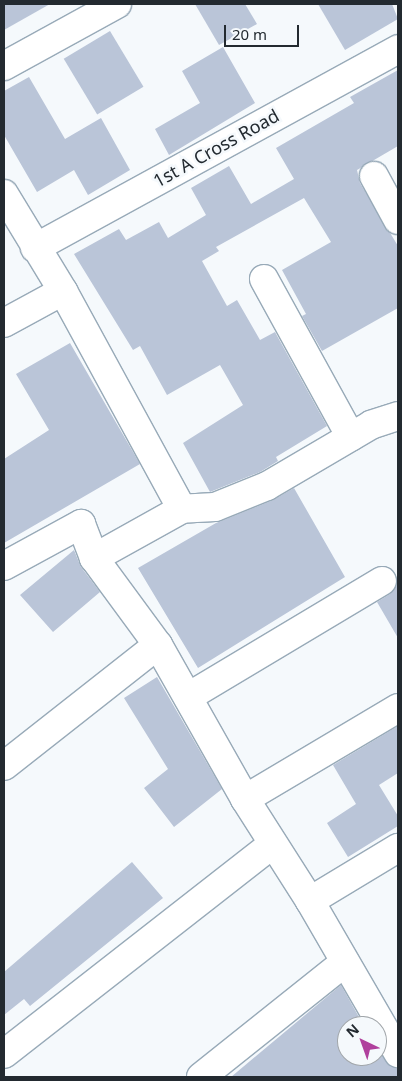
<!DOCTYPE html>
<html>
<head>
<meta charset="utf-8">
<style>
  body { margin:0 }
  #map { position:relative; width:402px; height:1081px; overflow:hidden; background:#f5f9fc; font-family:"Noto Sans",sans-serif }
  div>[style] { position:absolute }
  .building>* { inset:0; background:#bac5d8; transform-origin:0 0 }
  .roads { filter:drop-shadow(1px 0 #98aab8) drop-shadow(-1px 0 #98aab8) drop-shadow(0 1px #98aab8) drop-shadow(0 -1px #98aab8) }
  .minor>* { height:28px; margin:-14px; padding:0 14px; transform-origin:14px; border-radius:14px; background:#fff }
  span { translate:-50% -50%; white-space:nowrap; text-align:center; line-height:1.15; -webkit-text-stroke:5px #f5f9fc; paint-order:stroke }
  .street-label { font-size:18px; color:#232a30 }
  .frame { position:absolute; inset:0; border:5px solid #232a30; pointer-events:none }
  .north { position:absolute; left:337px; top:1016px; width:50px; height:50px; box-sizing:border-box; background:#f5f9fc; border:1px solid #a1a6aa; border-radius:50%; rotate:318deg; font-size:14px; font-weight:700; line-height:20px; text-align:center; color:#232a30 }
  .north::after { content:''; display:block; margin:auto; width:18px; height:22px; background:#b0409d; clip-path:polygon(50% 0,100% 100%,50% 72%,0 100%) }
  .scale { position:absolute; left:224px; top:25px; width:75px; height:22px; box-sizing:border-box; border:2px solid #232a30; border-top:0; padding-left:6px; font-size:15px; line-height:18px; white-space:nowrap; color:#232a30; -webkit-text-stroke:4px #f5f9fc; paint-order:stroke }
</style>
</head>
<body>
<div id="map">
  <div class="building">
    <div style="clip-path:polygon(4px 4px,50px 4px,4px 30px)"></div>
    <div style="clip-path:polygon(195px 4px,245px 4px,257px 24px,219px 45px)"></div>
    <div style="clip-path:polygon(318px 4px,392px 4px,398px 19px,345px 50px)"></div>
    <div style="left:110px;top:31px;width:65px;height:54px;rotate:59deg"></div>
    <div style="clip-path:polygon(223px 47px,255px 103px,169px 155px,155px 129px,200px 103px,182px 71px)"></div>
    <div style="clip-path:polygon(398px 70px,398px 146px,357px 170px,360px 183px,398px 246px,398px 308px,322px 351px,302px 316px,306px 314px,282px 270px,331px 242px,304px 198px,216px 247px,219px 251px,202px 261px,227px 306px,237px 300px,260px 340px,275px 332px,327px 426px,276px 457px,278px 461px,260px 472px,210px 492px,183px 443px,243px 405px,220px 365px,167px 395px,140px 346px,133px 350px,74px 254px,119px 229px,126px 240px,159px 222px,168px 238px,206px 215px,191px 188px,229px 166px,251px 204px,294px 179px,276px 148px,354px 103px,350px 97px)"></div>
    <div style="clip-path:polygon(29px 77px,65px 139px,101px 118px,130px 170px,88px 195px,74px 170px,37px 192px,4px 135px,4px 91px)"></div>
    <div style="clip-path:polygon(70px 343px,140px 464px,4px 543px,4px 459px,49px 430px,16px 374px)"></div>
    <div style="clip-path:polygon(294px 488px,345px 577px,198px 668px,138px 568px,216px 523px,273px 500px)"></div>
    <div style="clip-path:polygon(74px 550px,81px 567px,100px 592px,53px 632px,20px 595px)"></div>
    <div style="clip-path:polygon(398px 583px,398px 638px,377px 602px,390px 594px)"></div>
    <div style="clip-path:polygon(157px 677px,222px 789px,174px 827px,144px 788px,168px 769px,124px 698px)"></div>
    <div style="clip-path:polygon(398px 726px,398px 773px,379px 785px,398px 816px,398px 826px,348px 857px,327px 823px,356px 804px,333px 765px)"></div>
    <div style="clip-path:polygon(132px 862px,163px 898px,30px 1006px,24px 999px,4px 1015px,4px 972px)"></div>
    <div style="clip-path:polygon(341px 985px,364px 1026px,347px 1026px,347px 1056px,377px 1056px,377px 1048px,390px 1066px,398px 1069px,398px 1077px,231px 1077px)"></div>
  </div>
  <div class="roads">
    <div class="minor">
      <div style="left:4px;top:66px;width:129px;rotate:-28.8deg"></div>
      <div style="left:374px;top:176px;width:50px;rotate:61.4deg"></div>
      <div style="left:4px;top:194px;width:114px;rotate:58.7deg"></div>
      <div style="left:63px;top:291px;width:248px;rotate:61.4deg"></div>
      <div style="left:35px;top:248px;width:414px;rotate:-28.7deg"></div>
      <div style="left:264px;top:279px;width:180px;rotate:61.2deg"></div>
      <div style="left:4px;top:323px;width:67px;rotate:-28.5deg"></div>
      <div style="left:398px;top:416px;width:28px;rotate:162deg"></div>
      <div style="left:371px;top:425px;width:121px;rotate:149.6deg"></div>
      <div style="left:267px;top:486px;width:56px;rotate:158deg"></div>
      <div style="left:215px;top:507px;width:33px;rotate:177deg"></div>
      <div style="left:182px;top:509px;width:101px;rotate:150.9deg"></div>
      <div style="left:94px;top:558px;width:108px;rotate:53.7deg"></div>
      <div style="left:158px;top:645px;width:177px;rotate:60.5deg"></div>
      <div style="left:245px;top:799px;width:121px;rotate:57.5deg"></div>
      <div style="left:310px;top:901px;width:176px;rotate:59.9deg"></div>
      <div style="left:4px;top:566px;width:88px;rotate:-28.6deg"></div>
      <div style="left:81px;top:524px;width:36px;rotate:69deg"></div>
      <div style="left:188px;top:697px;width:226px;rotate:-30.9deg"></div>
      <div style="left:4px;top:766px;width:196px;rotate:-38.2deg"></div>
      <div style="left:245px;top:799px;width:178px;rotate:-30.7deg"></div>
      <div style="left:310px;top:901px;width:103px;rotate:-31.1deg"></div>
      <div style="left:4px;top:1054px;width:341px;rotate:-38deg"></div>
      <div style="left:201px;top:1077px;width:184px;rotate:-38.6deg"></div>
    </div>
  </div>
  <div class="street-label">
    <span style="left:216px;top:148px;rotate:-29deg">1st A Cross Road</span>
  </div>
  <div class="frame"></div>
  <div class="north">N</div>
  <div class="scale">20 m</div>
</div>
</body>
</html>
